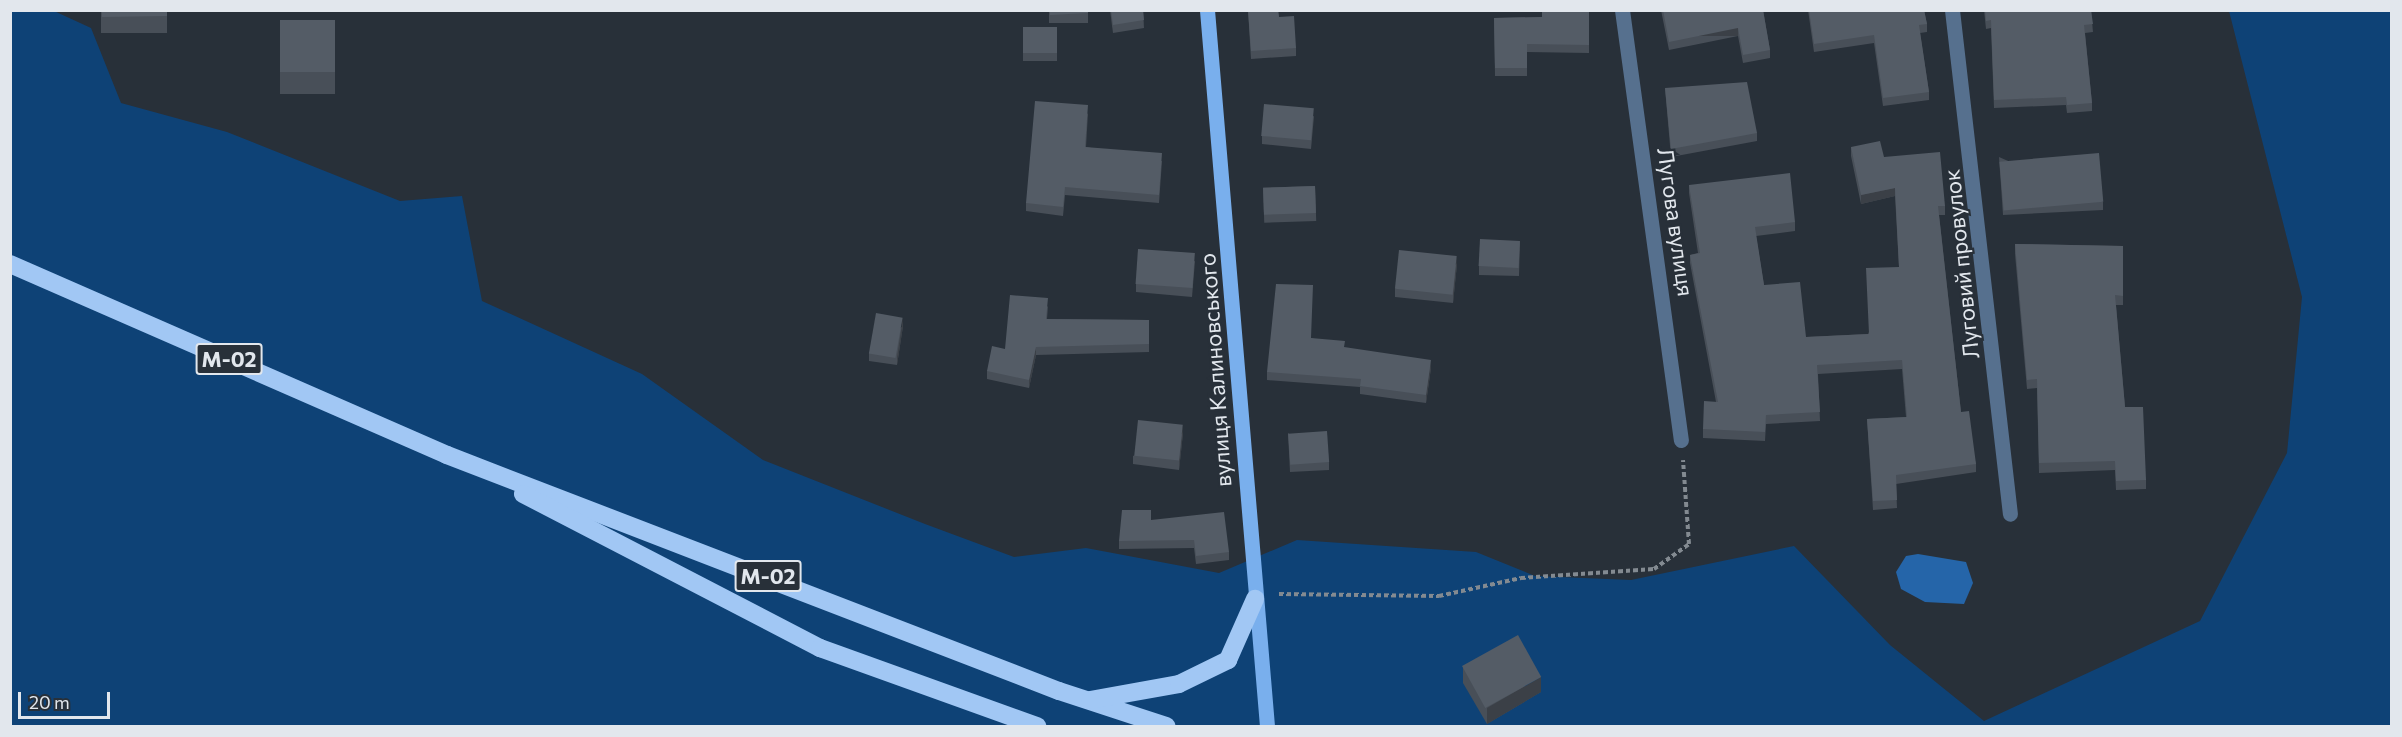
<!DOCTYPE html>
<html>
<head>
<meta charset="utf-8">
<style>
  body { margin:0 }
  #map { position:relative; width:2402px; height:737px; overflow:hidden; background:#283039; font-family:Commissioner,sans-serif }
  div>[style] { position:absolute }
  .green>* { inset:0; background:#0e4276 }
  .water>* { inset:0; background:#2565a9 }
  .path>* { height:4px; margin-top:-2px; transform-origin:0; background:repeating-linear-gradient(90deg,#838a91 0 4.5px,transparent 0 7.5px) }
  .minor>* { height:15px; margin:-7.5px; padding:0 7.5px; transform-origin:7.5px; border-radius:7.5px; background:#56708e }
  .major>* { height:15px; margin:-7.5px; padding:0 7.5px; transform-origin:7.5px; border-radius:7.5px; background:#79afed }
  .highway>* { height:18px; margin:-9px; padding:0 9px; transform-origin:9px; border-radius:9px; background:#a1c7f4 }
  .wall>* { inset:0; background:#484f58; transform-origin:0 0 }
  .shaded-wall>* { inset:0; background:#3b4047; transform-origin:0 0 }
  .building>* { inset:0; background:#545c66; transform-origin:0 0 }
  span { translate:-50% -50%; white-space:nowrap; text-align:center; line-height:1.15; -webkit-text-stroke:4.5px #283039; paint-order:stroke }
  .shield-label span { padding:2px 4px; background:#283039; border:2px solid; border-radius:4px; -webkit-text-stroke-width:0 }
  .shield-label { font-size:21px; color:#e2e7ed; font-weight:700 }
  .street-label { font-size:22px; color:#e2e7ed }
  .frame { position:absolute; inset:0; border:12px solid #e2e7ed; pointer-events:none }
  .scale { position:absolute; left:18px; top:692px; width:92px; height:27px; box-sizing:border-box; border:3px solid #e2e7ed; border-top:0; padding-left:8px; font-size:18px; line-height:21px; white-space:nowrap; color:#e2e7ed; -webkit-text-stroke:4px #283039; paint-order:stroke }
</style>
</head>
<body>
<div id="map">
  <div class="green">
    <div style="clip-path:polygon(10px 11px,54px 11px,91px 28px,121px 103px,227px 132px,400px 201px,462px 196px,482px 301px,642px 374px,763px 460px,925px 524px,1014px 557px,1086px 548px,1219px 573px,1297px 540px,1476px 552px,1535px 576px,1631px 580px,1794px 546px,1890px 645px,1984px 721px,2200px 621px,2287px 453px,2302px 297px,2229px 11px,2391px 11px,2391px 726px,11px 726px)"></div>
  </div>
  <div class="water">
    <div style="clip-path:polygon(1918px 554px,1966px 562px,1973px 583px,1964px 604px,1925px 602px,1901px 589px,1896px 572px,1906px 556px)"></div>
  </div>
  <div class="path">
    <div style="left:1279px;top:594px;width:160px;rotate:0.7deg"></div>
    <div style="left:1439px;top:596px;width:84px;rotate:-12.4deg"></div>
    <div style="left:1521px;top:578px;width:133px;rotate:-3.9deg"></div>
    <div style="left:1654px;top:569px;width:43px;rotate:-35.5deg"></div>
    <div style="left:1689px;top:544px;width:84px;rotate:-94.1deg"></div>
  </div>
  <div class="minor">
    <div style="left:1622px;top:10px;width:434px;rotate:82.2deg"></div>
    <div style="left:1952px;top:10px;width:507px;rotate:83.44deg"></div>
  </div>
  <div class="major">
    <div style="left:1207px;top:10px;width:719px;rotate:85.21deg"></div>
  </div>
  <div class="highway">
    <div style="left:10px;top:264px;width:477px;rotate:23.6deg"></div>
    <div style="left:447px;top:455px;width:656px;rotate:21.09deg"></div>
    <div style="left:1059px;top:691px;width:113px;rotate:18.1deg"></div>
    <div style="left:523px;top:494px;width:335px;rotate:27.4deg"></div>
    <div style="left:820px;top:648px;width:231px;rotate:19.8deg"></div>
    <div style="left:1090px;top:700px;width:90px;rotate:-10.2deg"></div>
    <div style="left:1179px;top:684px;width:55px;rotate:-26.1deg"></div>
    <div style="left:1228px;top:660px;width:67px;rotate:-66.1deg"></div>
  </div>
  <div class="wall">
    <div style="left:101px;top:10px;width:66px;height:23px"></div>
    <div style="left:1049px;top:10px;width:39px;height:13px"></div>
    <div style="clip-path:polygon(1110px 10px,1143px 10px,1144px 28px,1113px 33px)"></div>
    <div style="clip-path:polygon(1248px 10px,1278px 10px,1279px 17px,1296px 48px,1296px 56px,1251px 59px)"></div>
    <div style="clip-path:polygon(1589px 10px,1589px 53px,1527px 52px,1527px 76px,1495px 76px,1494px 18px,1542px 17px)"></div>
    <div style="clip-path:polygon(1661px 10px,1763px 10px,1770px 50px,1770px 58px,1743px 63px,1738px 36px,1669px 50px)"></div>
    <div style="clip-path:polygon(1808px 10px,1924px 10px,1927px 24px,1927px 32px,1920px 33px,1929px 92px,1929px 100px,1883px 106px,1874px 43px,1814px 52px)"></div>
    <div style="clip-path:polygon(1984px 10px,2091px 10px,2093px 32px,2085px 33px,2092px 103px,2092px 111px,2067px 113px,2066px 105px,1994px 108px,1991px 28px,1986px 29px)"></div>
    <div style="left:335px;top:20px;width:74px;height:55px;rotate:90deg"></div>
    <div style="left:1023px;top:27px;width:34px;height:34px"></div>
    <div style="clip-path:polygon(1665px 88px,1757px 133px,1757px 141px,1671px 157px)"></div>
    <div style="clip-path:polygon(1088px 113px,1086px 147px,1162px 161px,1159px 203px,1065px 195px,1063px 216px,1026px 211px,1026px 203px)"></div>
    <div style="clip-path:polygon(1314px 116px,1311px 149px,1262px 144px,1262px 136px)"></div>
    <div style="clip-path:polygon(1851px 147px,1884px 157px,1945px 206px,1945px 215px,1939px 215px,1961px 412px,1976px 464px,1976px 472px,1896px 484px,1897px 508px,1873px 510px,1867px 419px,1906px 417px,1902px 369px,1818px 374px,1820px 421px,1766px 424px,1765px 441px,1703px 438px,1703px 429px,1716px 402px,1690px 263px,1690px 255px,1698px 253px,1689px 193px,1689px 185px,1795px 222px,1795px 231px,1756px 236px,1764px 285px,1806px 337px,1868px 334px,1899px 267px,1895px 196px,1861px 204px,1851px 156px)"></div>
    <div style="clip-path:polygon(1999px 157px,2103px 202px,2103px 210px,2003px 215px)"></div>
    <div style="left:1315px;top:186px;width:35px;height:52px;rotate:88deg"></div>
    <div style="clip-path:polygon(1520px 241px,1519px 276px,1479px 275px,1479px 266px)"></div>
    <div style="clip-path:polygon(2015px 244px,2123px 246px,2123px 305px,2116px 305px,2125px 407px,2146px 480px,2146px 489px,2116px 490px,2115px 470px,2039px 473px,2037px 388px,2027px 389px,2015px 254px)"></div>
    <div style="clip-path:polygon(1195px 261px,1192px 297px,1136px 292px,1136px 284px)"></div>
    <div style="clip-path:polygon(1457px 264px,1453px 303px,1395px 297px,1395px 289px)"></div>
    <div style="clip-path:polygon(1048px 306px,1047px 319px,1149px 320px,1149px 352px,1036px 355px,1029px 388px,987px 379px,987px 371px,1005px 349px)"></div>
    <div style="clip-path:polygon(903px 326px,897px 365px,869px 361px,869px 353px)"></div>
    <div style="clip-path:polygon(1311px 338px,1345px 348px,1431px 368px,1426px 403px,1360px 394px,1360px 387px,1267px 380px,1267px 372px)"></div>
    <div style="clip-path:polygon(1183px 433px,1179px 470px,1133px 464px,1133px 456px)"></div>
    <div style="clip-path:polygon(1288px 433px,1329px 462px,1329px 470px,1290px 472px)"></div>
    <div style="clip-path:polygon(1151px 520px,1229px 552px,1229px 560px,1196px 564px,1194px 548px,1119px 549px,1119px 541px)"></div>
    <div style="clip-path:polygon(1463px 667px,1541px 692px,1487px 724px,1463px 683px)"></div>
  </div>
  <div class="shaded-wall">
    <div style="left:1738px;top:28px;width:8px;height:70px;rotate:90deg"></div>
    <div style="clip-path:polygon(1895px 188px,1895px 196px,1861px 204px,1861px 195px)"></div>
    <div style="clip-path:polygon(1457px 256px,1457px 264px,1453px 303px,1453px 295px)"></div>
    <div style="clip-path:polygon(903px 318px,903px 326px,897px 365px,897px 357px)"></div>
    <div style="clip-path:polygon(1036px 347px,1036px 355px,1029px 388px,1029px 380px)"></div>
    <div style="clip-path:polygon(1431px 360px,1431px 368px,1426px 403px,1426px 395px)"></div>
    <div style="clip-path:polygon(1183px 425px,1183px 433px,1179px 470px,1179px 462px)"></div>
    <div style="clip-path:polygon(1541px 677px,1541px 692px,1487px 724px,1487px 708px)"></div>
  </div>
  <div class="building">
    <div style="clip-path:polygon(102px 10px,167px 10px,167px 16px,102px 17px)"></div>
    <div style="clip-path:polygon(1050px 10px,1088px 10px,1088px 13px,1050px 15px)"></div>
    <div style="clip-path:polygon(1111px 10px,1143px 10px,1144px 20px,1113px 25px)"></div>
    <div style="clip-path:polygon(1248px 10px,1278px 10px,1279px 17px,1294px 16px,1296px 48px,1251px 51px)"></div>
    <div style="clip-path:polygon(1542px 10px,1589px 10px,1589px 45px,1527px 44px,1527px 68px,1495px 68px,1494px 18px,1542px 17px)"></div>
    <div style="clip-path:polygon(1663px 10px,1763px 10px,1770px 50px,1743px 55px,1738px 28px,1669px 42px)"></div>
    <div style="clip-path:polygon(1809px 10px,1924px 10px,1927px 24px,1919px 25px,1929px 92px,1883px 98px,1874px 35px,1814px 44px)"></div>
    <div style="clip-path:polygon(1985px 10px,2091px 10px,2093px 24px,2084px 25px,2092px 103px,2067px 105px,2066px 97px,1994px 100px,1991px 20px,1986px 21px)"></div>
    <div style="left:335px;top:20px;width:52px;height:55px;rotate:90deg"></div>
    <div style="left:1023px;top:27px;width:34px;height:26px"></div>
    <div style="clip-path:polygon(1747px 82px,1757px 133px,1671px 149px,1665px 88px)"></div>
    <div style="clip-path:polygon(1035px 101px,1088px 105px,1085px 147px,1162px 153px,1159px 195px,1065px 187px,1063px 207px,1026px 203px)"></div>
    <div style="left:1264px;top:104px;width:50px;height:32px;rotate:5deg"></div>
    <div style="clip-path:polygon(1880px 141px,1884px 157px,1940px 152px,1945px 206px,1938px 206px,1961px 412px,1969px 411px,1976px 464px,1896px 475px,1897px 500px,1873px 501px,1867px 419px,1907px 417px,1902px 360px,1817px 365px,1820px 412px,1766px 415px,1765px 432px,1703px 429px,1704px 401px,1718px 402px,1690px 255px,1700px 253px,1689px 185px,1790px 173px,1795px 222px,1755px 227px,1764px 285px,1800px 282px,1806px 337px,1869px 334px,1866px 268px,1899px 267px,1895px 188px,1861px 195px,1851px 147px)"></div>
    <div style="left:2099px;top:153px;width:49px;height:100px;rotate:85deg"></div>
    <div style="left:1315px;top:186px;width:27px;height:52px;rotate:88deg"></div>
    <div style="left:1480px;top:239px;width:40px;height:27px;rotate:3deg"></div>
    <div style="clip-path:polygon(2015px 244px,2123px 246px,2123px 296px,2115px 295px,2125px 407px,2143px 407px,2146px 480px,2116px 481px,2115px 461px,2039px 463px,2037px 379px,2027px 380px)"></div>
    <div style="left:1138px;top:249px;width:57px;height:35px;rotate:4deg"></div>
    <div style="left:1399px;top:250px;width:58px;height:39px;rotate:6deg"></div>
    <div style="clip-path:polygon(1276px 284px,1313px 285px,1311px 338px,1345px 341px,1344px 347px,1431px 360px,1426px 395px,1360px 386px,1361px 379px,1267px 372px)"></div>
    <div style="clip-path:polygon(1010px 295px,1048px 298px,1046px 319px,1149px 320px,1149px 344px,1036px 347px,1029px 380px,987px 371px,992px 346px,1005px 349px)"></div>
    <div style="left:876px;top:313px;width:27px;height:41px;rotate:10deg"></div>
    <div style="left:1138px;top:420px;width:45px;height:36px;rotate:6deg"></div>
    <div style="left:1327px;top:431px;width:31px;height:39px;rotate:86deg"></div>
    <div style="clip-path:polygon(1122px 510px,1151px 510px,1151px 520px,1224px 512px,1229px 552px,1196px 556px,1194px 540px,1119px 541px)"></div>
    <div style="left:1518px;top:635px;width:48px;height:64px;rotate:61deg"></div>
  </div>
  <div class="shield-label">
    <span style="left:229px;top:359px">М-02</span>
    <span style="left:768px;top:576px">М-02</span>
  </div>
  <div class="street-label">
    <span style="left:1676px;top:222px;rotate:82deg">Лугова вулиця</span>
    <span style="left:1961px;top:264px;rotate:-96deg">Луговий провулок</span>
    <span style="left:1215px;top:370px;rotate:-94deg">вулиця Калиновського</span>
  </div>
  <div class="frame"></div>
  <div class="scale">20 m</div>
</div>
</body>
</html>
